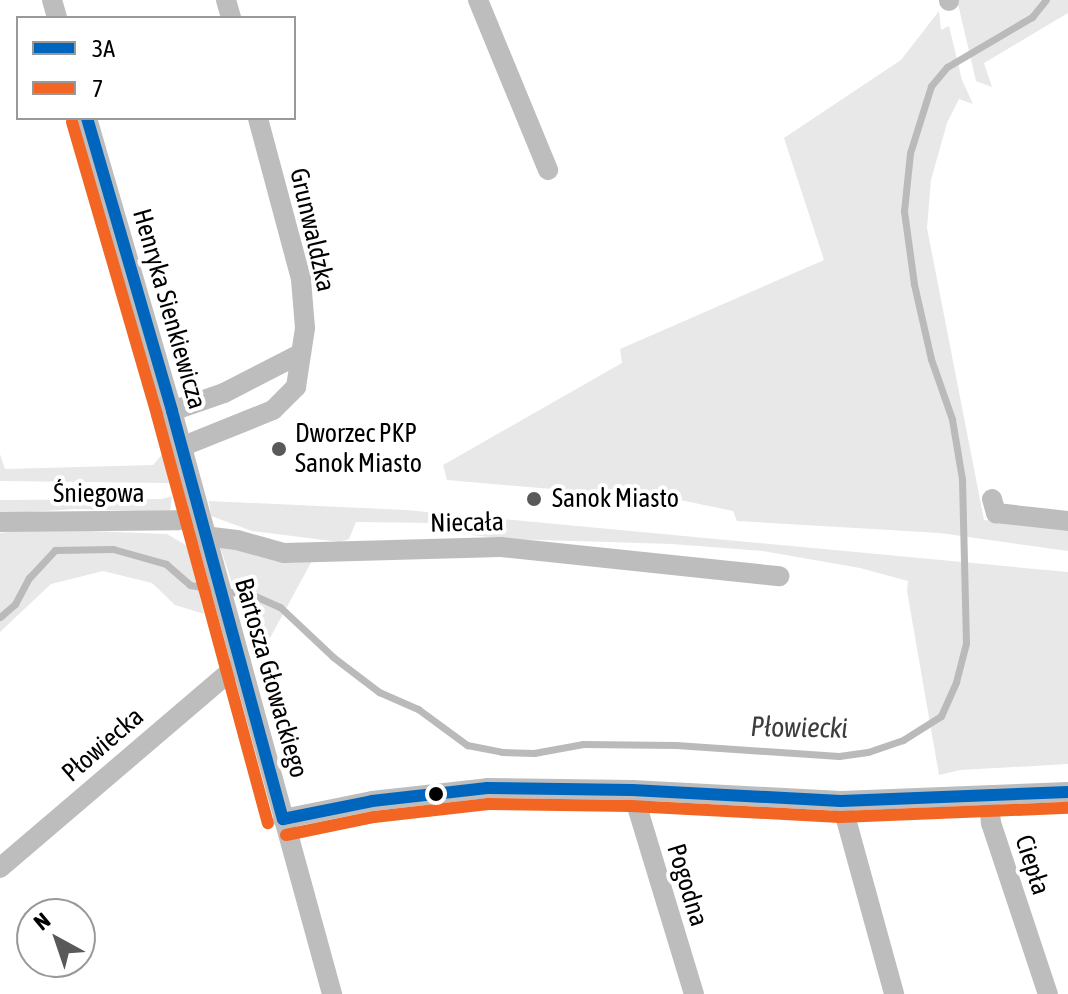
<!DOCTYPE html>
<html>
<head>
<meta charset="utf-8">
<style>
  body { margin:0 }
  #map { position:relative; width:1068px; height:994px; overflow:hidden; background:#fff; font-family:"Asap Condensed",sans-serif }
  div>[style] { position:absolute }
  .green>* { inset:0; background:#e8e8e8 }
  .stream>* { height:7px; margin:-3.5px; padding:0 3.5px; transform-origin:3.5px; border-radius:3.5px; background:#bababa }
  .minor>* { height:20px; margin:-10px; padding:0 10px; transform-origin:10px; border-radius:10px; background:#bdbdbd }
  .bus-1>* { height:12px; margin:-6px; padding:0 6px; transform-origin:6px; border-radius:6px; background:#0065bd }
  .bus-2>* { height:12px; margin:-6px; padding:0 6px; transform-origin:6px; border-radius:6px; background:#f26522 }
  .dots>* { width:22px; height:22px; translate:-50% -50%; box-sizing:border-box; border:4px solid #fff; border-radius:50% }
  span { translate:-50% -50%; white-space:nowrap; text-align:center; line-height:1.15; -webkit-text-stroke:8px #fff; paint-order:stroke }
  .street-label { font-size:26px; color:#000 }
  .poi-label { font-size:26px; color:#000 }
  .left { translate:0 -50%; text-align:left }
  .water-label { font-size:28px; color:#3d3d3d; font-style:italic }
  .legend { position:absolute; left:16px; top:16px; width:280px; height:104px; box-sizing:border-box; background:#fff; border:2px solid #999; margin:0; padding:10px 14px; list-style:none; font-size:24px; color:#000 }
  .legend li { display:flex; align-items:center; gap:16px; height:40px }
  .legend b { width:40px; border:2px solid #999 }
  .north { position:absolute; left:16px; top:898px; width:80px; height:80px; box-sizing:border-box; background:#fff; border:2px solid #999; border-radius:50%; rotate:320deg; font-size:22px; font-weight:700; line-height:32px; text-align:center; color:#000 }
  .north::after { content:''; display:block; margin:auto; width:28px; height:36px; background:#595959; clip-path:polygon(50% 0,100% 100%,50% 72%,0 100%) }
</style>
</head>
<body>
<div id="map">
  <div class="green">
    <div style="clip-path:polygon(957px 0,1068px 0,1068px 13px,984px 63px,992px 87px,976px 81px)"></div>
    <div style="clip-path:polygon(939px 11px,941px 30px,949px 26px,962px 80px,973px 104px,959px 99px,947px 123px,931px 180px,927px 228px,984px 520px,1068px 529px,1068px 551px,940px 533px,737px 521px,733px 511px,680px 500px,447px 480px,443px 465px,622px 363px,620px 349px,824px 260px,784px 138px,901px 60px)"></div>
    <div style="clip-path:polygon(164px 452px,169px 483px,0 481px,0 454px,5px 469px,153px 465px)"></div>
    <div style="clip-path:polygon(172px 496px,170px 512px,75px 509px,0 514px,0 500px,162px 499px)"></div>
    <div style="clip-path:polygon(209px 501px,406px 510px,1068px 572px,1068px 764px,960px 770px,939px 775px,907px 591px,908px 581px,860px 568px,763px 551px,672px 544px,508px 539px,462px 534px,434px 523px,356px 522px,349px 539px,340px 542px,252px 531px,211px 516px)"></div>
    <div style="clip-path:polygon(35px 529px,167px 534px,189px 547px,204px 614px,175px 605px,152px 583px,103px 571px,51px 584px,0 632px,0 533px)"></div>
    <div style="clip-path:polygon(219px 544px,313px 559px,258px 660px)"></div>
  </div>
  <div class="stream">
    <div style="left:0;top:617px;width:20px;rotate:-41deg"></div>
    <div style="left:15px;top:604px;width:30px;rotate:-62deg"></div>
    <div style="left:29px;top:578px;width:38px;rotate:-47deg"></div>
    <div style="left:55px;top:550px;width:58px;rotate:-1deg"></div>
    <div style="left:113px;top:549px;width:55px;rotate:15.8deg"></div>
    <div style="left:166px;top:564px;width:32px;rotate:41deg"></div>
    <div style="left:190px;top:585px;width:66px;rotate:9.6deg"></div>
    <div style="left:255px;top:596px;width:27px;rotate:24deg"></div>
    <div style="left:280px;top:607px;width:73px;rotate:43.3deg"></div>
    <div style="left:333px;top:657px;width:58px;rotate:37.3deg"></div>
    <div style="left:379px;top:692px;width:43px;rotate:23.6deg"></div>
    <div style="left:418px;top:709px;width:61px;rotate:36.3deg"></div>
    <div style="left:467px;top:745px;width:36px;rotate:11deg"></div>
    <div style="left:502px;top:752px;width:32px;rotate:2deg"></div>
    <div style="left:534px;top:753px;width:50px;rotate:-10.4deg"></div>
    <div style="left:583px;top:744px;width:93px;rotate:0.6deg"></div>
    <div style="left:676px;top:745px;width:163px;rotate:3.9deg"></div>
    <div style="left:839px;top:756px;width:29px;rotate:-8deg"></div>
    <div style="left:868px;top:752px;width:37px;rotate:-19deg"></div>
    <div style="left:903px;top:740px;width:45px;rotate:-32.3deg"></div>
    <div style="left:941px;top:716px;width:37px;rotate:-66deg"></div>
    <div style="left:956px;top:682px;width:40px;rotate:-75.6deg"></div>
    <div style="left:966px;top:643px;width:164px;rotate:-91.4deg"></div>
    <div style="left:962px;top:479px;width:61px;rotate:-99.5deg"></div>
    <div style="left:952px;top:419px;width:64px;rotate:-109.3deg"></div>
    <div style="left:931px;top:359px;width:77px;rotate:-102.8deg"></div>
    <div style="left:914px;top:284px;width:74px;rotate:-97.8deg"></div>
    <div style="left:904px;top:211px;width:58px;rotate:-84.1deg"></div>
    <div style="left:910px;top:153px;width:70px;rotate:-72.6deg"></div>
    <div style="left:931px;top:86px;width:25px;rotate:-50deg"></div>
    <div style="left:947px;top:67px;width:99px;rotate:-30.5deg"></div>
    <div style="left:1032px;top:17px;width:22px;rotate:-51deg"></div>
  </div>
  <div class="minor">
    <div style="left:52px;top:0;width:19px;rotate:74deg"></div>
    <div style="left:226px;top:0;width:19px;rotate:74deg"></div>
    <div style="left:478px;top:0;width:184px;rotate:67.6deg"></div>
    <div style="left:949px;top:0;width:1px;rotate:90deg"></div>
    <div style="left:87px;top:118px;width:305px;rotate:73.8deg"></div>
    <div style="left:172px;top:411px;width:605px;rotate:74.65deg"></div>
    <div style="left:172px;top:411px;width:55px;rotate:-19.1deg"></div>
    <div style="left:224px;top:393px;width:85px;rotate:-27.2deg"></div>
    <div style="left:181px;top:447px;width:99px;rotate:-21.9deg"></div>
    <div style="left:273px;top:410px;width:33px;rotate:-45deg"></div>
    <div style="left:296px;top:387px;width:60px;rotate:-81.3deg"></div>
    <div style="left:305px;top:328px;width:49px;rotate:-94.7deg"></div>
    <div style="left:301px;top:279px;width:167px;rotate:-105deg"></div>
    <div style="left:992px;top:499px;width:15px;rotate:74deg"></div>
    <div style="left:996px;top:513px;width:72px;rotate:6.3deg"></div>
    <div style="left:0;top:522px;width:179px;rotate:-0.6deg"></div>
    <div style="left:179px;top:520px;width:20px;rotate:-15deg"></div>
    <div style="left:204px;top:536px;width:33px;rotate:7deg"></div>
    <div style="left:237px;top:540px;width:49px;rotate:15.5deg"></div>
    <div style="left:284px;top:553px;width:217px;rotate:-1.6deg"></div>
    <div style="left:501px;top:547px;width:280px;rotate:6deg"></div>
    <div style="left:632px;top:790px;width:213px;rotate:73.1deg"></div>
    <div style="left:989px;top:796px;width:27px;rotate:86deg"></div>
    <div style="left:991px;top:823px;width:180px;rotate:71.6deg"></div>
    <div style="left:841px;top:801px;width:200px;rotate:74.6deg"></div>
    <div style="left:283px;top:819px;width:91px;rotate:-11.4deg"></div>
    <div style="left:372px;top:801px;width:116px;rotate:-6.4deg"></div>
    <div style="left:487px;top:788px;width:145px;rotate:0.8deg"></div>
    <div style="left:632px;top:790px;width:209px;rotate:3deg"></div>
    <div style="left:841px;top:801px;width:227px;rotate:-2.3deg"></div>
    <div style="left:0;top:868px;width:317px;rotate:-40.5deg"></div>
  </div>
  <div class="bus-1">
    <div style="left:87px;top:118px;width:305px;rotate:73.8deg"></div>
    <div style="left:172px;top:411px;width:423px;rotate:74.8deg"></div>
    <div style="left:283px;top:819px;width:91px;rotate:-11.4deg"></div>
    <div style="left:372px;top:801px;width:116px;rotate:-6.4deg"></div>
    <div style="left:487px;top:788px;width:145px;rotate:0.8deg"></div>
    <div style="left:632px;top:790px;width:209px;rotate:3deg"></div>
    <div style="left:841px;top:801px;width:227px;rotate:-2.3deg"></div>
  </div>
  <div class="bus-2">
    <div style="left:72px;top:122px;width:305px;rotate:73.8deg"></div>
    <div style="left:157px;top:415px;width:423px;rotate:74.8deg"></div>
    <div style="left:286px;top:835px;width:90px;rotate:-11.6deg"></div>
    <div style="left:374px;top:817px;width:115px;rotate:-6.5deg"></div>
    <div style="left:488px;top:804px;width:143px;rotate:0.8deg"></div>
    <div style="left:631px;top:806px;width:209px;rotate:3deg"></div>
    <div style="left:840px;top:817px;width:228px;rotate:-2.3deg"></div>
  </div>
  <div class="dots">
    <div style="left:279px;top:449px;background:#595959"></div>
    <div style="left:534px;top:499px;background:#595959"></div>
    <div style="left:436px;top:794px;background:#000"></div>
  </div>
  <div class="street-label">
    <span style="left:312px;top:230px;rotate:77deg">Grunwaldzka</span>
    <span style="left:169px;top:309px;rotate:74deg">Henryka Sienkiewicza</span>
    <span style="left:99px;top:494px">Śniegowa</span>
    <span style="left:467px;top:523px;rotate:-1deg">Niecała</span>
    <span style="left:271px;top:678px;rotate:74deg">Bartosza Głowackiego</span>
    <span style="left:103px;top:745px;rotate:-41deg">Płowiecka</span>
    <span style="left:1032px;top:865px;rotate:72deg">Ciepła</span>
    <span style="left:687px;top:885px;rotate:73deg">Pogodna</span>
  </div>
  <div class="poi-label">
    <span class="left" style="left:295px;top:449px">Dworzec PKP<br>Sanok Miasto</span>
    <span class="left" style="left:552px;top:499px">Sanok Miasto</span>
  </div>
  <div class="water-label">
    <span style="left:799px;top:727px;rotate:1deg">Płowiecki</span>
  </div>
  <ul class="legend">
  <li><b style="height:10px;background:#0065bd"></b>3A</li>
  <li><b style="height:10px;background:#f26522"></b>7</li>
  </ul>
  <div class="north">N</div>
</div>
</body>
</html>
